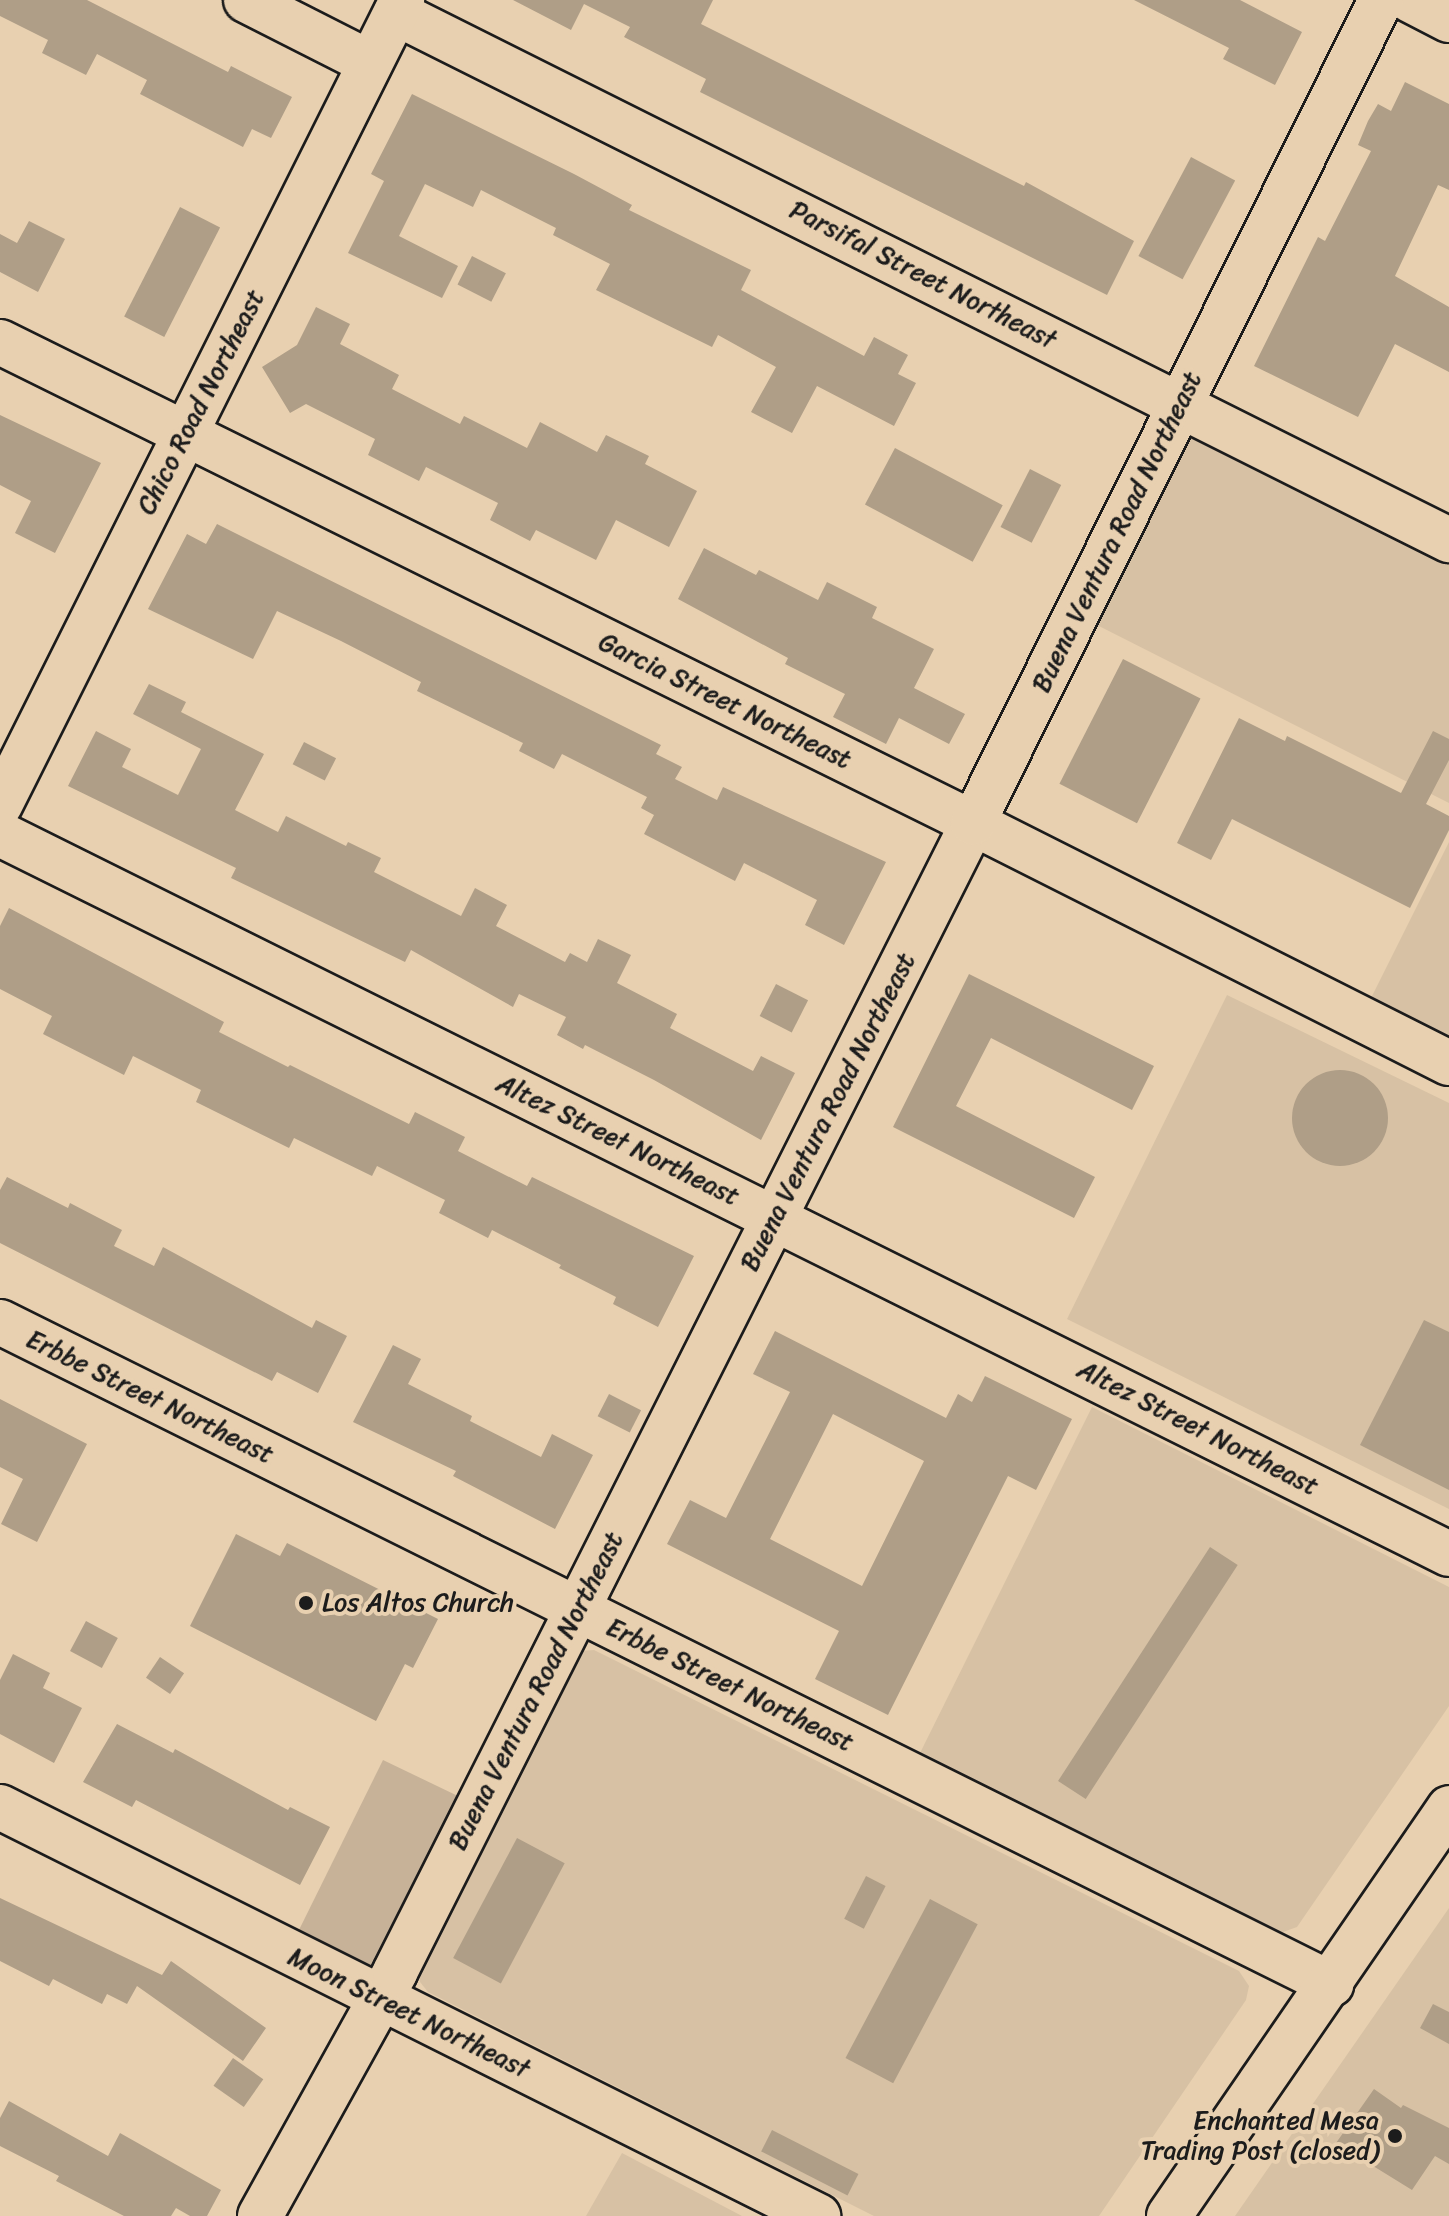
<!DOCTYPE html>
<html>
<head>
<meta charset="utf-8">
<style>
  body { margin:0 }
  #map { position:relative; width:1449px; height:2216px; overflow:hidden; background:#e8d0b0; font-family:Sriracha,sans-serif }
  div>[style] { position:absolute }
  .built>* { inset:0; background:#d7c1a4 }
  .green>* { inset:0; background:#c7b298 }
  .building>* { inset:0; background:#af9e87; transform-origin:0 0 }
  .round { border-radius:50% }
  .roads { filter:drop-shadow(2px 0 #1c1c1c) drop-shadow(-2px 0 #1c1c1c) drop-shadow(0 2px #1c1c1c) drop-shadow(0 -2px #1c1c1c) }
  .minor>* { height:44px; margin:-22px; padding:0 22px; transform-origin:22px; border-radius:22px; background:#e8d0b0 }
  .major>* { height:44px; margin:-22px; padding:0 22px; transform-origin:22px; border-radius:22px; background:#e8d0b0 }
  .dots>* { width:22px; height:22px; translate:-50% -50%; box-sizing:border-box; border:4px solid #e8d0b0; border-radius:50% }
  span { translate:-50% -50%; white-space:nowrap; text-align:center; line-height:1.15; -webkit-text-stroke:8px #e8d0b0; paint-order:stroke }
  .street-label { font-size:26px; color:#1c1c1c }
  .poi-label { font-size:26px; color:#1c1c1c }
  .left { translate:0 -50%; text-align:left }
  .right { translate:-100% -50%; text-align:right }
</style>
</head>
<body>
<div id="map">
  <div class="built">
    <div style="clip-path:polygon(1190px 438px,1449px 565px,1449px 803px,1091px 622px,1180px 446px)"></div>
    <div style="clip-path:polygon(1449px 842px,1449px 1039px,1370px 1000px)"></div>
    <div style="clip-path:polygon(1227px 995px,1449px 1103px,1449px 1509px,1067px 1319px)"></div>
    <div style="clip-path:polygon(1092px 1407px,1449px 1587px,1449px 1706px,1297px 1927px,1283px 1932px,1268px 1929px,919px 1755px)"></div>
    <div style="clip-path:polygon(594px 1650px,1239px 1971px,1249px 1986px,1246px 2000px,1099px 2216px,874px 2216px,428px 1992px,420px 1982px,419px 1971px,573px 1658px,581px 1651px)"></div>
    <div style="clip-path:polygon(1449px 1908px,1449px 2216px,1235px 2216px,1376px 2013px)"></div>
    <div style="clip-path:polygon(622px 2153px,742px 2216px,586px 2216px)"></div>
  </div>
  <div class="green">
    <div style="clip-path:polygon(383px 1760px,460px 1797px,382px 1955px,371px 1965px,361px 1965px,297px 1934px)"></div>
  </div>
  <div class="building">
    <div style="clip-path:polygon(0 0,87px 0,228px 72px,231px 66px,292px 97px,271px 138px,252px 129px,243px 147px,140px 94px,147px 80px,97px 54px,86px 75px,42px 53px,48px 40px,0 16px)"></div>
    <div style="clip-path:polygon(513px 0,713px 0,701px 24px,1024px 186px,1026px 182px,1134px 241px,1107px 295px,700px 92px,706px 79px,624px 37px,630px 27px,584px 4px,571px 30px)"></div>
    <div style="clip-path:polygon(1134px 0,1240px 0,1302px 32px,1275px 85px,1223px 59px,1229px 48px)"></div>
    <div style="clip-path:polygon(1405px 82px,1449px 104px,1449px 190px,1438px 185px,1395px 276px,1449px 307px,1449px 372px,1395px 344px,1358px 417px,1254px 366px,1318px 237px,1325px 241px,1371px 151px,1358px 145px,1368px 121px,1378px 104px,1391px 111px)"></div>
    <div style="clip-path:polygon(412px 94px,574px 174px,632px 205px,629px 210px,751px 270px,741px 290px,864px 356px,874px 337px,908px 355px,898px 374px,916px 383px,894px 426px,817px 386px,792px 433px,751px 412px,776px 367px,718px 335px,712px 347px,596px 290px,610px 264px,553px 235px,556px 228px,481px 190px,473px 207px,425px 184px,399px 236px,458px 266px,442px 298px,348px 253px,384px 181px,371px 174px)"></div>
    <div style="left:1191px;top:157px;width:50px;height:112px;rotate:28deg"></div>
    <div style="left:180px;top:207px;width:45px;height:123px;rotate:27deg"></div>
    <div style="clip-path:polygon(29px 221px,65px 239px,38px 292px,0 272px,0 234px,17px 243px)"></div>
    <div style="left:472px;top:256px;width:38px;height:32px;rotate:27deg"></div>
    <div style="clip-path:polygon(316px 307px,350px 324px,340px 344px,399px 375px,392px 389px,460px 424px,464px 416px,527px 448px,540px 422px,597px 452px,606px 435px,649px 456px,645px 464px,697px 491px,669px 547px,616px 520px,596px 560px,536px 530px,530px 541px,490px 520px,498px 503px,426px 467px,419px 481px,368px 455px,375px 439px,306px 404px,290px 413px,262px 367px,297px 345px)"></div>
    <div style="clip-path:polygon(0 415px,101px 463px,55px 553px,15px 533px,31px 501px,0 485px)"></div>
    <div style="left:895px;top:448px;width:122px;height:64px;rotate:28deg"></div>
    <div style="left:1030px;top:469px;width:35px;height:65px;rotate:27deg"></div>
    <div style="clip-path:polygon(217px 524px,661px 745px,656px 754px,682px 767px,675px 779px,717px 800px,723px 787px,886px 862px,844px 945px,805px 925px,817px 900px,744px 863px,735px 881px,644px 834px,654px 815px,641px 808px,647px 797px,562px 754px,554px 769px,519px 751px,523px 743px,417px 691px,421px 682px,341px 641px,277px 611px,253px 659px,148px 609px,187px 534px,206px 544px)"></div>
    <div style="clip-path:polygon(704px 548px,756px 575px,759px 570px,818px 600px,827px 582px,877px 607px,872px 618px,934px 649px,914px 688px,965px 714px,949px 744px,899px 718px,886px 744px,833px 717px,845px 694px,785px 664px,788px 658px,678px 599px)"></div>
    <div style="left:1123px;top:659px;width:87px;height:140px;rotate:27deg"></div>
    <div style="clip-path:polygon(149px 684px,186px 702px,181px 712px,264px 754px,235px 810px,278px 832px,286px 816px,346px 846px,348px 842px,381px 858px,374px 872px,461px 916px,475px 888px,507px 905px,496px 926px,565px 962px,570px 953px,587px 962px,598px 939px,631px 955px,617px 983px,677px 1014px,670px 1028px,753px 1071px,761px 1056px,795px 1073px,761px 1140px,654px 1080px,585px 1045px,583px 1049px,557px 1035px,566px 1017px,519px 994px,513px 1007px,411px 950px,405px 962px,231px 878px,236px 868px,68px 786px,96px 731px,131px 749px,122px 767px,178px 795px,201px 749px,133px 714px)"></div>
    <div style="clip-path:polygon(1239px 718px,1285px 741px,1287px 736px,1401px 793px,1433px 731px,1449px 739px,1449px 760px,1426px 804px,1449px 816px,1449px 830px,1410px 908px,1232px 819px,1211px 860px,1177px 843px)"></div>
    <div style="left:304px;top:742px;width:36px;height:25px;rotate:27deg"></div>
    <div style="clip-path:polygon(9px 908px,224px 1022px,219px 1032px,288px 1067px,290px 1065px,409px 1124px,415px 1112px,465px 1137px,458px 1151px,527px 1186px,532px 1177px,694px 1256px,658px 1327px,613px 1304px,616px 1297px,559px 1268px,561px 1265px,492px 1230px,488px 1238px,439px 1213px,445px 1200px,377px 1166px,372px 1176px,294px 1138px,289px 1148px,196px 1102px,201px 1090px,133px 1056px,124px 1075px,43px 1034px,52px 1016px,0 989px,0 926px)"></div>
    <div style="clip-path:polygon(969px 974px,1154px 1066px,1132px 1110px,991px 1038px,956px 1106px,1095px 1177px,1074px 1218px,893px 1127px)"></div>
    <div style="left:776px;top:984px;width:36px;height:36px;rotate:27deg"></div>
    <div class="round" style="left:1292px;top:1070px;width:96px;height:96px"></div>
    <div style="clip-path:polygon(7px 1177px,68px 1208px,70px 1203px,122px 1230px,114px 1246px,154px 1266px,163px 1247px,312px 1328px,316px 1320px,347px 1336px,318px 1393px,277px 1372px,272px 1381px,0 1243px,0 1190px)"></div>
    <div style="clip-path:polygon(1424px 1320px,1449px 1332px,1449px 1490px,1360px 1445px)"></div>
    <div style="clip-path:polygon(evenodd,775px 1331px,946px 1418px,958px 1394px,972px 1402px,985px 1376px,1072px 1419px,1036px 1490px,1008px 1476px,888px 1715px,815px 1679px,839px 1631px,667px 1544px,690px 1500px,726px 1518px,790px 1392px,753px 1374px,775px 1331px,833px 1414px,924px 1461px,862px 1586px,770px 1539px,833px 1414px)"></div>
    <div style="clip-path:polygon(393px 1345px,421px 1359px,408px 1384px,472px 1416px,470px 1421px,541px 1457px,552px 1434px,593px 1455px,555px 1529px,453px 1476px,456px 1471px,353px 1422px)"></div>
    <div style="left:609px;top:1394px;width:36px;height:25px;rotate:27deg"></div>
    <div style="clip-path:polygon(0 1399px,87px 1444px,37px 1542px,1px 1524px,23px 1479px,0 1467px)"></div>
    <div style="clip-path:polygon(236px 1534px,280px 1556px,287px 1543px,438px 1619px,413px 1668px,405px 1664px,376px 1721px,190px 1626px)"></div>
    <div style="left:1210px;top:1547px;width:33px;height:279px;rotate:33deg"></div>
    <div style="left:86px;top:1621px;width:36px;height:34px;rotate:28deg"></div>
    <div style="clip-path:polygon(13px 1654px,50px 1673px,43px 1688px,82px 1708px,54px 1763px,0 1734px,0 1680px)"></div>
    <div style="left:160px;top:1657px;width:29px;height:25px;rotate:34deg"></div>
    <div style="clip-path:polygon(117px 1724px,173px 1753px,175px 1749px,288px 1810px,290px 1807px,330px 1827px,300px 1885px,136px 1800px,132px 1807px,83px 1782px)"></div>
    <div style="left:517px;top:1838px;width:54px;height:136px;rotate:28deg"></div>
    <div style="left:866px;top:1876px;width:22px;height:48px;rotate:27deg"></div>
    <div style="clip-path:polygon(0 1898px,162px 1975px,171px 1961px,266px 2028px,243px 2061px,137px 1986px,127px 2004px,107px 1994px,102px 2004px,53px 1979px,49px 1986px,0 1961px)"></div>
    <div style="left:930px;top:1899px;width:54px;height:180px;rotate:28deg"></div>
    <div style="clip-path:polygon(1433px 2004px,1449px 2012px,1449px 2044px,1420px 2028px)"></div>
    <div style="left:233px;top:2058px;width:37px;height:34px;rotate:35deg"></div>
    <div style="clip-path:polygon(1374px 2089px,1401px 2108px,1403px 2105px,1449px 2128px,1449px 2164px,1435px 2156px,1412px 2190px,1336px 2143px)"></div>
    <div style="clip-path:polygon(9px 2101px,108px 2156px,120px 2133px,221px 2190px,207px 2216px,190px 2216px,176px 2208px,171px 2216px,124px 2216px,56px 2181px,59px 2176px,0 2146px,0 2118px)"></div>
    <div style="left:772px;top:2130px;width:97px;height:24px;rotate:27deg"></div>
  </div>
  <div class="roads">
    <div class="minor">
      <div style="left:246px;top:0;width:139px;rotate:26.9deg"></div>
      <div style="left:1410px;top:0;width:44px;rotate:27.1deg"></div>
      <div style="left:396px;top:13px;width:1178px;rotate:26.59deg"></div>
      <div style="left:0;top:342px;width:1085px;rotate:26.31deg"></div>
      <div style="left:973px;top:823px;width:533px;rotate:26.76deg"></div>
      <div style="left:0;top:805px;width:900px;rotate:-63.46deg"></div>
      <div style="left:0;top:834px;width:1618px;rotate:26.42deg"></div>
      <div style="left:0;top:1322px;width:1487px;rotate:26.44deg"></div>
      <div style="left:0;top:1807px;width:915px;rotate:26.57deg"></div>
      <div style="left:260px;top:2216px;width:279px;rotate:-61deg"></div>
      <div style="left:395px;top:1972px;width:1286px;rotate:-63.3deg"></div>
      <div style="left:973px;top:823px;width:919px;rotate:-63.63deg"></div>
    </div>
    <div class="major">
      <div style="left:1169px;top:2216px;width:495px;rotate:-55.5deg"></div>
    </div>
  </div>
  <div class="dots">
    <div style="left:306px;top:1603px;background:#1c1c1c"></div>
    <div style="left:1395px;top:2136px;background:#1c1c1c"></div>
  </div>
  <div class="street-label">
    <span style="left:923px;top:275px;rotate:27deg">Parsifal Street Northeast</span>
    <span style="left:201px;top:402px;rotate:-63deg">Chico Road Northeast</span>
    <span style="left:1117px;top:532px;rotate:-64deg">Buena Ventura Road Northeast</span>
    <span style="left:725px;top:701px;rotate:26deg">Garcia Street Northeast</span>
    <span style="left:828px;top:1112px;rotate:-63deg">Buena Ventura Road Northeast</span>
    <span style="left:618px;top:1140px;rotate:26deg">Altez Street Northeast</span>
    <span style="left:150px;top:1397px;rotate:26deg">Erbbe Street Northeast</span>
    <span style="left:1198px;top:1428px;rotate:27deg">Altez Street Northeast</span>
    <span style="left:730px;top:1685px;rotate:26deg">Erbbe Street Northeast</span>
    <span style="left:536px;top:1691px;rotate:-63deg">Buena Ventura Road Northeast</span>
    <span style="left:409px;top:2013px;rotate:26deg">Moon Street Northeast</span>
  </div>
  <div class="poi-label">
    <span class="left" style="left:322px;top:1603px">Los Altos Church</span>
    <span class="right" style="left:1379px;top:2136px">Enchanted Mesa<br>Trading Post (closed)</span>
  </div>
</div>
</body>
</html>
